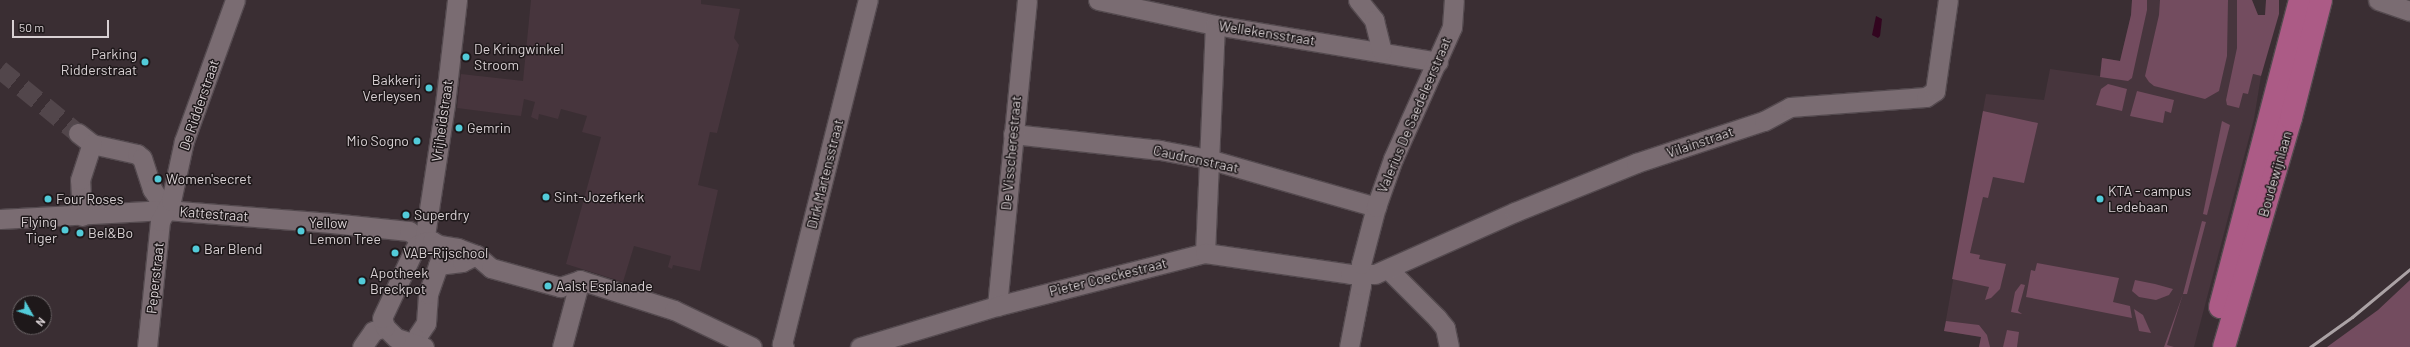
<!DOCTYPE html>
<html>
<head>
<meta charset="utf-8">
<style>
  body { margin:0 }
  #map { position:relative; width:2410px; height:347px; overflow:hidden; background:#3a2e33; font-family:Barlow,sans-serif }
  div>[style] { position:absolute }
  .built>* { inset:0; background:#47353d }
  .green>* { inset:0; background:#734c5f }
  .water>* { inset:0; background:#32051f }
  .minor-tunnel>* { height:19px; margin-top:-9.5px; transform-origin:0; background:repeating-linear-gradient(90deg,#52464b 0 19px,transparent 0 29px) }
  .roads { filter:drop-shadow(1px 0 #544a4f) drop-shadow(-1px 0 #544a4f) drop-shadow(0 1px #544a4f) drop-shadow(0 -1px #544a4f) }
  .minor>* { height:19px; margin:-9.5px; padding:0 9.5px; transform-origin:9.5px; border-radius:9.5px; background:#7a6c72 }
  .major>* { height:22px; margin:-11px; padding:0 11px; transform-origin:11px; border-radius:11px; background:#ac5b86 }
  .rail>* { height:3px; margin:-1.5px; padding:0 1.5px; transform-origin:1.5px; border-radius:1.5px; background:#aba2a5 }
  .dots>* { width:11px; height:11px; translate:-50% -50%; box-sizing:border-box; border:2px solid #1e181a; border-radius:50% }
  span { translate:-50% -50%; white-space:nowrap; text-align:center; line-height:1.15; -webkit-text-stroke:3px #1e181a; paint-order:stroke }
  .street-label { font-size:14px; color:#d8d0d3 }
  .poi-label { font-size:14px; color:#d8d0d3 }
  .left { translate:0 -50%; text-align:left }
  .right { translate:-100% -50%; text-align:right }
  .north { position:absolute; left:12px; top:295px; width:40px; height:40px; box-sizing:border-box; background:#1e181a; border:1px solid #686264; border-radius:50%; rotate:129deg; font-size:11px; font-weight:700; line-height:16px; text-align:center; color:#d8d0d3 }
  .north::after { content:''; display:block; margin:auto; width:14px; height:18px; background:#52cbd9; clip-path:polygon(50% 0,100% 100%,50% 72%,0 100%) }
  .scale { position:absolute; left:12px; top:20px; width:97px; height:18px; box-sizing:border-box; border:2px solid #d8d0d3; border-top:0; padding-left:5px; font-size:12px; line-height:14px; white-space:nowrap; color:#d8d0d3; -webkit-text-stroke:3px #1e181a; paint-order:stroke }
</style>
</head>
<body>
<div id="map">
  <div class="built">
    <div style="clip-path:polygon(531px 0,701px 0,701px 4px,740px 9px,734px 38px,739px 45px,717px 133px,710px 132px,698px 185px,718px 190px,700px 271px,673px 265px,672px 269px,668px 267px,671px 256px,634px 246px,623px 282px,566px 264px,601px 137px,582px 132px,587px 116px,561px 109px,558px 119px,539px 114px,538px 120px,531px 117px,535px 102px,524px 99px,521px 116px,457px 108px,461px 74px,523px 81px)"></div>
    <div style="clip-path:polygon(2132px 0,2252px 0,2258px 15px,2253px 74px,2261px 76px,2254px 119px,2194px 347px,1979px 347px,1981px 337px,1944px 331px,1986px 94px,2044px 100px,2050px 69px,2100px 76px,2102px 58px,2120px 61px,2131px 15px)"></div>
  </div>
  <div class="green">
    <div style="clip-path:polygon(2132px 0,2147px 0,2147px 10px,2132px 78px,2128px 81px,2100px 77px,2102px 58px,2120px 61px,2131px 15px)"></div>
    <div style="clip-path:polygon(2160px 0,2228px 0,2227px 56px,2219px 91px,2205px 99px,2154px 86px,2149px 82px,2145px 76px,2159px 15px)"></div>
    <div style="clip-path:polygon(2237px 0,2252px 0,2258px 15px,2265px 15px,2266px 0,2279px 0,2279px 14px,2261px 76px,2253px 74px,2248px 94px,2243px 93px,2239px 108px,2227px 105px,2226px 100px,2237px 48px)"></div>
    <div style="clip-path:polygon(2108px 84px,2127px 89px,2122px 111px,2096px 105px,2101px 89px)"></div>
    <div style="clip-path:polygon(2137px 91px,2174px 100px,2171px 113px,2165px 111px,2163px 123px,2130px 116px)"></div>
    <div style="clip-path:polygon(1983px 111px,2038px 123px,2024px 183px,1993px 177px,1988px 198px,1983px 197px,1970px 253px,1980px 255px,1979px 259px,2006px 264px,2000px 289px,1991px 298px,1985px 300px,1989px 287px,1952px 279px)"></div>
    <div style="clip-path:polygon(2222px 121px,2230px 125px,2207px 215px,2203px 214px)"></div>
    <div style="clip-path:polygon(2202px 221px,2206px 222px,2187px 294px,2183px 294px,2167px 345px,2174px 347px,2164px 347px,2183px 294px)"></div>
    <div style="clip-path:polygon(2037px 263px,2119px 278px,2113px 302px,2130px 306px,2132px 318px,2026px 297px,2031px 270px,2035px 271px)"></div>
    <div style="clip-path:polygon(2135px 280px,2155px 284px,2173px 289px,2169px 295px,2156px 300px,2139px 297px,2132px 291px)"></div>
    <div style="clip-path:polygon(2410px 280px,2410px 347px,2327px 347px,2378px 310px)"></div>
    <div style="clip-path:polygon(2021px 284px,2025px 285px,2018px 311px,2022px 314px,2011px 312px,2015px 292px)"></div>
    <div style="clip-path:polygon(2134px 309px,2143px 315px,2151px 333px,2139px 331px)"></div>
    <div style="clip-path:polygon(1946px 321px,1979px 325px,1987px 335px,1990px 347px,1979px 347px,1981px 337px,1944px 331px)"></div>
    <div style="clip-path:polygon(2007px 330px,2019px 332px,2017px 347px,2003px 347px)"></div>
  </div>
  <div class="water">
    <div style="clip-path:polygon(1876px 16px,1882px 19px,1880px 36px,1878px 38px,1872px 35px)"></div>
  </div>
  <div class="minor-tunnel">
    <div style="left:0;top:69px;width:101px;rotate:39.4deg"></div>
  </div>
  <div class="roads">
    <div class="minor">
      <div style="left:1098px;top:0;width:120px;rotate:12.1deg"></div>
      <div style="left:1215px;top:25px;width:226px;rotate:9.4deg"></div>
      <div style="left:1358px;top:0;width:26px;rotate:51deg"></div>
      <div style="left:1374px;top:20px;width:32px;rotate:76deg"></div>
      <div style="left:2378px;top:0;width:34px;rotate:19deg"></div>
      <div style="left:78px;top:133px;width:18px;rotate:38deg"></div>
      <div style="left:92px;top:144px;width:46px;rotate:12.5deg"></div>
      <div style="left:137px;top:154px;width:6px;rotate:39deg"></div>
      <div style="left:142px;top:158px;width:33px;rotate:72deg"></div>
      <div style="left:152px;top:189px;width:25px;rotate:56deg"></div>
      <div style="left:1013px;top:134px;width:148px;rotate:6.2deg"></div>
      <div style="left:1160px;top:150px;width:49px;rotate:10.6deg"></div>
      <div style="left:1208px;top:159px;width:175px;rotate:15.9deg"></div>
      <div style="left:82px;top:216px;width:36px;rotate:-93deg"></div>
      <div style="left:80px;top:180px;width:38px;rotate:-72deg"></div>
      <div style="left:0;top:219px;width:166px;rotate:-3.1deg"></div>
      <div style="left:166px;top:210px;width:166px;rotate:4.5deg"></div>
      <div style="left:331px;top:223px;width:78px;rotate:5.9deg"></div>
      <div style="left:409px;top:231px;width:19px;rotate:36deg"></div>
      <div style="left:424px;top:242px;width:140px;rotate:-81.3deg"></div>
      <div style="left:445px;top:104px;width:105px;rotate:-83.4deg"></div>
      <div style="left:1205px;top:253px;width:228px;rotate:-87.5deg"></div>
      <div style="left:438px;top:265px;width:24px;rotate:-7deg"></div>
      <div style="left:462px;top:262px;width:16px;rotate:-27deg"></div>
      <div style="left:1389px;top:270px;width:68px;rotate:45deg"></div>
      <div style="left:1437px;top:318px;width:13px;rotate:51deg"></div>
      <div style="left:1445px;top:328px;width:19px;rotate:78deg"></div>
      <div style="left:580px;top:280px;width:99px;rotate:17.7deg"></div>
      <div style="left:674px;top:310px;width:86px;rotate:25.4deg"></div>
      <div style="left:997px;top:306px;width:307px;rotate:-84.4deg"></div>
      <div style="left:147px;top:347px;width:127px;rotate:-84.1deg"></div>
      <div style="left:160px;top:221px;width:23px;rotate:-61deg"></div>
      <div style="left:171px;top:201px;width:61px;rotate:-77.8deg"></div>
      <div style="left:184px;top:141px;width:150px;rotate:-70.1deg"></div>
      <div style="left:362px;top:347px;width:19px;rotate:-55deg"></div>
      <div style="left:373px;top:331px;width:13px;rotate:-18deg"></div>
      <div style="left:417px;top:347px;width:12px;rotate:-85deg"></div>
      <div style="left:418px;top:335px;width:14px;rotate:-56deg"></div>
      <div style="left:426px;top:323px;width:29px;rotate:-86deg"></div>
      <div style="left:428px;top:294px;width:42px;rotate:-70.7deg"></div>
      <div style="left:442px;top:254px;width:9px;rotate:-108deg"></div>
      <div style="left:424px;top:347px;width:29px;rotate:-162deg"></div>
      <div style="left:396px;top:338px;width:16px;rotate:-135deg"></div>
      <div style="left:385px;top:327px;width:9px;rotate:-108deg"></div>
      <div style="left:382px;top:318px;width:71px;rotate:-64.9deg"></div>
      <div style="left:412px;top:254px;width:10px;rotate:-61deg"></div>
      <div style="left:417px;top:245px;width:8px;rotate:-23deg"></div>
      <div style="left:424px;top:242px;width:8px;rotate:-7deg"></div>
      <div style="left:432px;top:241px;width:8px;rotate:30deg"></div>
      <div style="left:439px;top:245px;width:19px;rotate:9deg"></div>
      <div style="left:458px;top:248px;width:19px;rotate:21deg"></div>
      <div style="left:476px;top:255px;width:20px;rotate:41deg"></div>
      <div style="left:491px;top:268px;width:72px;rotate:15.4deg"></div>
      <div style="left:560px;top:287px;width:21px;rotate:-19deg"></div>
      <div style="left:562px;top:347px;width:69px;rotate:-75deg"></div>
      <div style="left:784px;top:347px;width:4px;rotate:-124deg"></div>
      <div style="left:782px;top:344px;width:355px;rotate:-76deg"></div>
      <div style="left:860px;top:347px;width:143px;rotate:-16.7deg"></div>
      <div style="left:997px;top:306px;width:215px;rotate:-14.3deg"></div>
      <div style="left:1205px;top:253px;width:147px;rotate:8.2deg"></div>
      <div style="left:1350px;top:274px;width:25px"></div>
      <div style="left:1375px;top:274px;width:153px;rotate:-23.9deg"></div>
      <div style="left:1515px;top:212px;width:131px;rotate:-22deg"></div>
      <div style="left:1636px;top:163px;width:135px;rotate:-18.2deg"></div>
      <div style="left:1764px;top:121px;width:30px;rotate:-28deg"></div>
      <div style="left:1790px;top:107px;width:136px;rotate:-4.2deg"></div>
      <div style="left:1926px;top:97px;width:11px;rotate:-34deg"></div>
      <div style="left:1935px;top:91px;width:92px;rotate:-81.9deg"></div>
      <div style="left:1349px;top:347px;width:63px;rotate:-79deg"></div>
      <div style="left:1361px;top:285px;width:21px;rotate:-90deg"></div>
      <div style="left:1361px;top:264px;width:59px;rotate:-75.3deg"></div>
      <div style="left:1376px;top:207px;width:51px;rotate:-70.5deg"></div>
      <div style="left:1393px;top:159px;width:145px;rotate:-65.9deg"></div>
      <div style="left:1452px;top:27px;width:27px;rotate:-86deg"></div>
    </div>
    <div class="major">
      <div style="left:2220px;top:307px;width:317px;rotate:-75.4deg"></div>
      <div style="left:2224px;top:347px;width:239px;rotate:-73.7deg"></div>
      <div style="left:2291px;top:118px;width:122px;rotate:-75.7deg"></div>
    </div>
  </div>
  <div class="rail">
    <div style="left:2310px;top:347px;width:52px;rotate:-35.5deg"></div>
    <div style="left:2352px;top:317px;width:75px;rotate:-39.6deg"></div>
  </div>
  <div class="dots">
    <div style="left:466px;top:57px;background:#52cbd9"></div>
    <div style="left:145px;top:62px;background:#52cbd9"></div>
    <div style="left:429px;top:88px;background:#52cbd9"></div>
    <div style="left:459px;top:128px;background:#52cbd9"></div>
    <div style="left:417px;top:141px;background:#52cbd9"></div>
    <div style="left:158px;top:179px;background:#52cbd9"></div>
    <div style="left:546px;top:197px;background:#52cbd9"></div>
    <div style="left:48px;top:199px;background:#52cbd9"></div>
    <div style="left:2100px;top:199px;background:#52cbd9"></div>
    <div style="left:406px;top:215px;background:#52cbd9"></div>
    <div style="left:65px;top:230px;background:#52cbd9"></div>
    <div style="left:301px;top:231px;background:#52cbd9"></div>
    <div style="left:80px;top:233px;background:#52cbd9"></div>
    <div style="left:196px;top:249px;background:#52cbd9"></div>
    <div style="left:395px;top:253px;background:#52cbd9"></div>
    <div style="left:362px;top:281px;background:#52cbd9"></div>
    <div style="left:548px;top:286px;background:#52cbd9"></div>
  </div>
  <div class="street-label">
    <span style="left:1267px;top:33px;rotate:9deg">Wellekensstraat</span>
    <span style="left:199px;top:105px;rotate:-71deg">De Ridderstraat</span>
    <span style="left:1414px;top:115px;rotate:-67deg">Valerius De Saedeleerstraat</span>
    <span style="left:442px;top:121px;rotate:-82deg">Vrijheidstraat</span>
    <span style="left:1700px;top:142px;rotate:-19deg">Vilainstraat</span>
    <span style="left:1011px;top:153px;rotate:-85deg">De Visscherestraat</span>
    <span style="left:1196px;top:159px;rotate:12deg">Caudronstraat</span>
    <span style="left:825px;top:174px;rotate:-76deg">Dirk Martensstraat</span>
    <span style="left:2275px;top:174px;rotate:-74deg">Boudewijnlaan</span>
    <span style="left:214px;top:214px;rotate:4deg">Kattestraat</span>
    <span style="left:1108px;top:277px;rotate:-14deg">Pieter Coeckestraat</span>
    <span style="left:155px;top:278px;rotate:-84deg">Peperstraat</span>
  </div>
  <div class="poi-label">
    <span class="left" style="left:474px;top:57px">De Kringwinkel<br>Stroom</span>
    <span class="right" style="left:137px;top:62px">Parking<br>Ridderstraat</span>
    <span class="right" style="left:421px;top:88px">Bakkerij<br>Verleysen</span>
    <span class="left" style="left:467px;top:128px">Gemrin</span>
    <span class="right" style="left:409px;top:141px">Mio Sogno</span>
    <span class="left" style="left:166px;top:179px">Women'secret</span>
    <span class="left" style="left:2108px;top:199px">KTA - campus<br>Ledebaan</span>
    <span class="left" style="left:554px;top:197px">Sint-Jozefkerk</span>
    <span class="left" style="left:56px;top:199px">Four Roses</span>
    <span class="left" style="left:414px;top:215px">Superdry</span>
    <span class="right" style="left:57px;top:230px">Flying<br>Tiger</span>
    <span class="left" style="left:309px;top:231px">Yellow<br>Lemon Tree</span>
    <span class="left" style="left:88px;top:233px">Bel&amp;Bo</span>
    <span class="left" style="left:204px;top:249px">Bar Blend</span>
    <span class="left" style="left:403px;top:253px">VAB-Rijschool</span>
    <span class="left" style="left:370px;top:281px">Apotheek<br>Breckpot</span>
    <span class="left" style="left:556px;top:286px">Aalst Esplanade</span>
  </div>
  <div class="north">N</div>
  <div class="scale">50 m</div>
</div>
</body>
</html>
